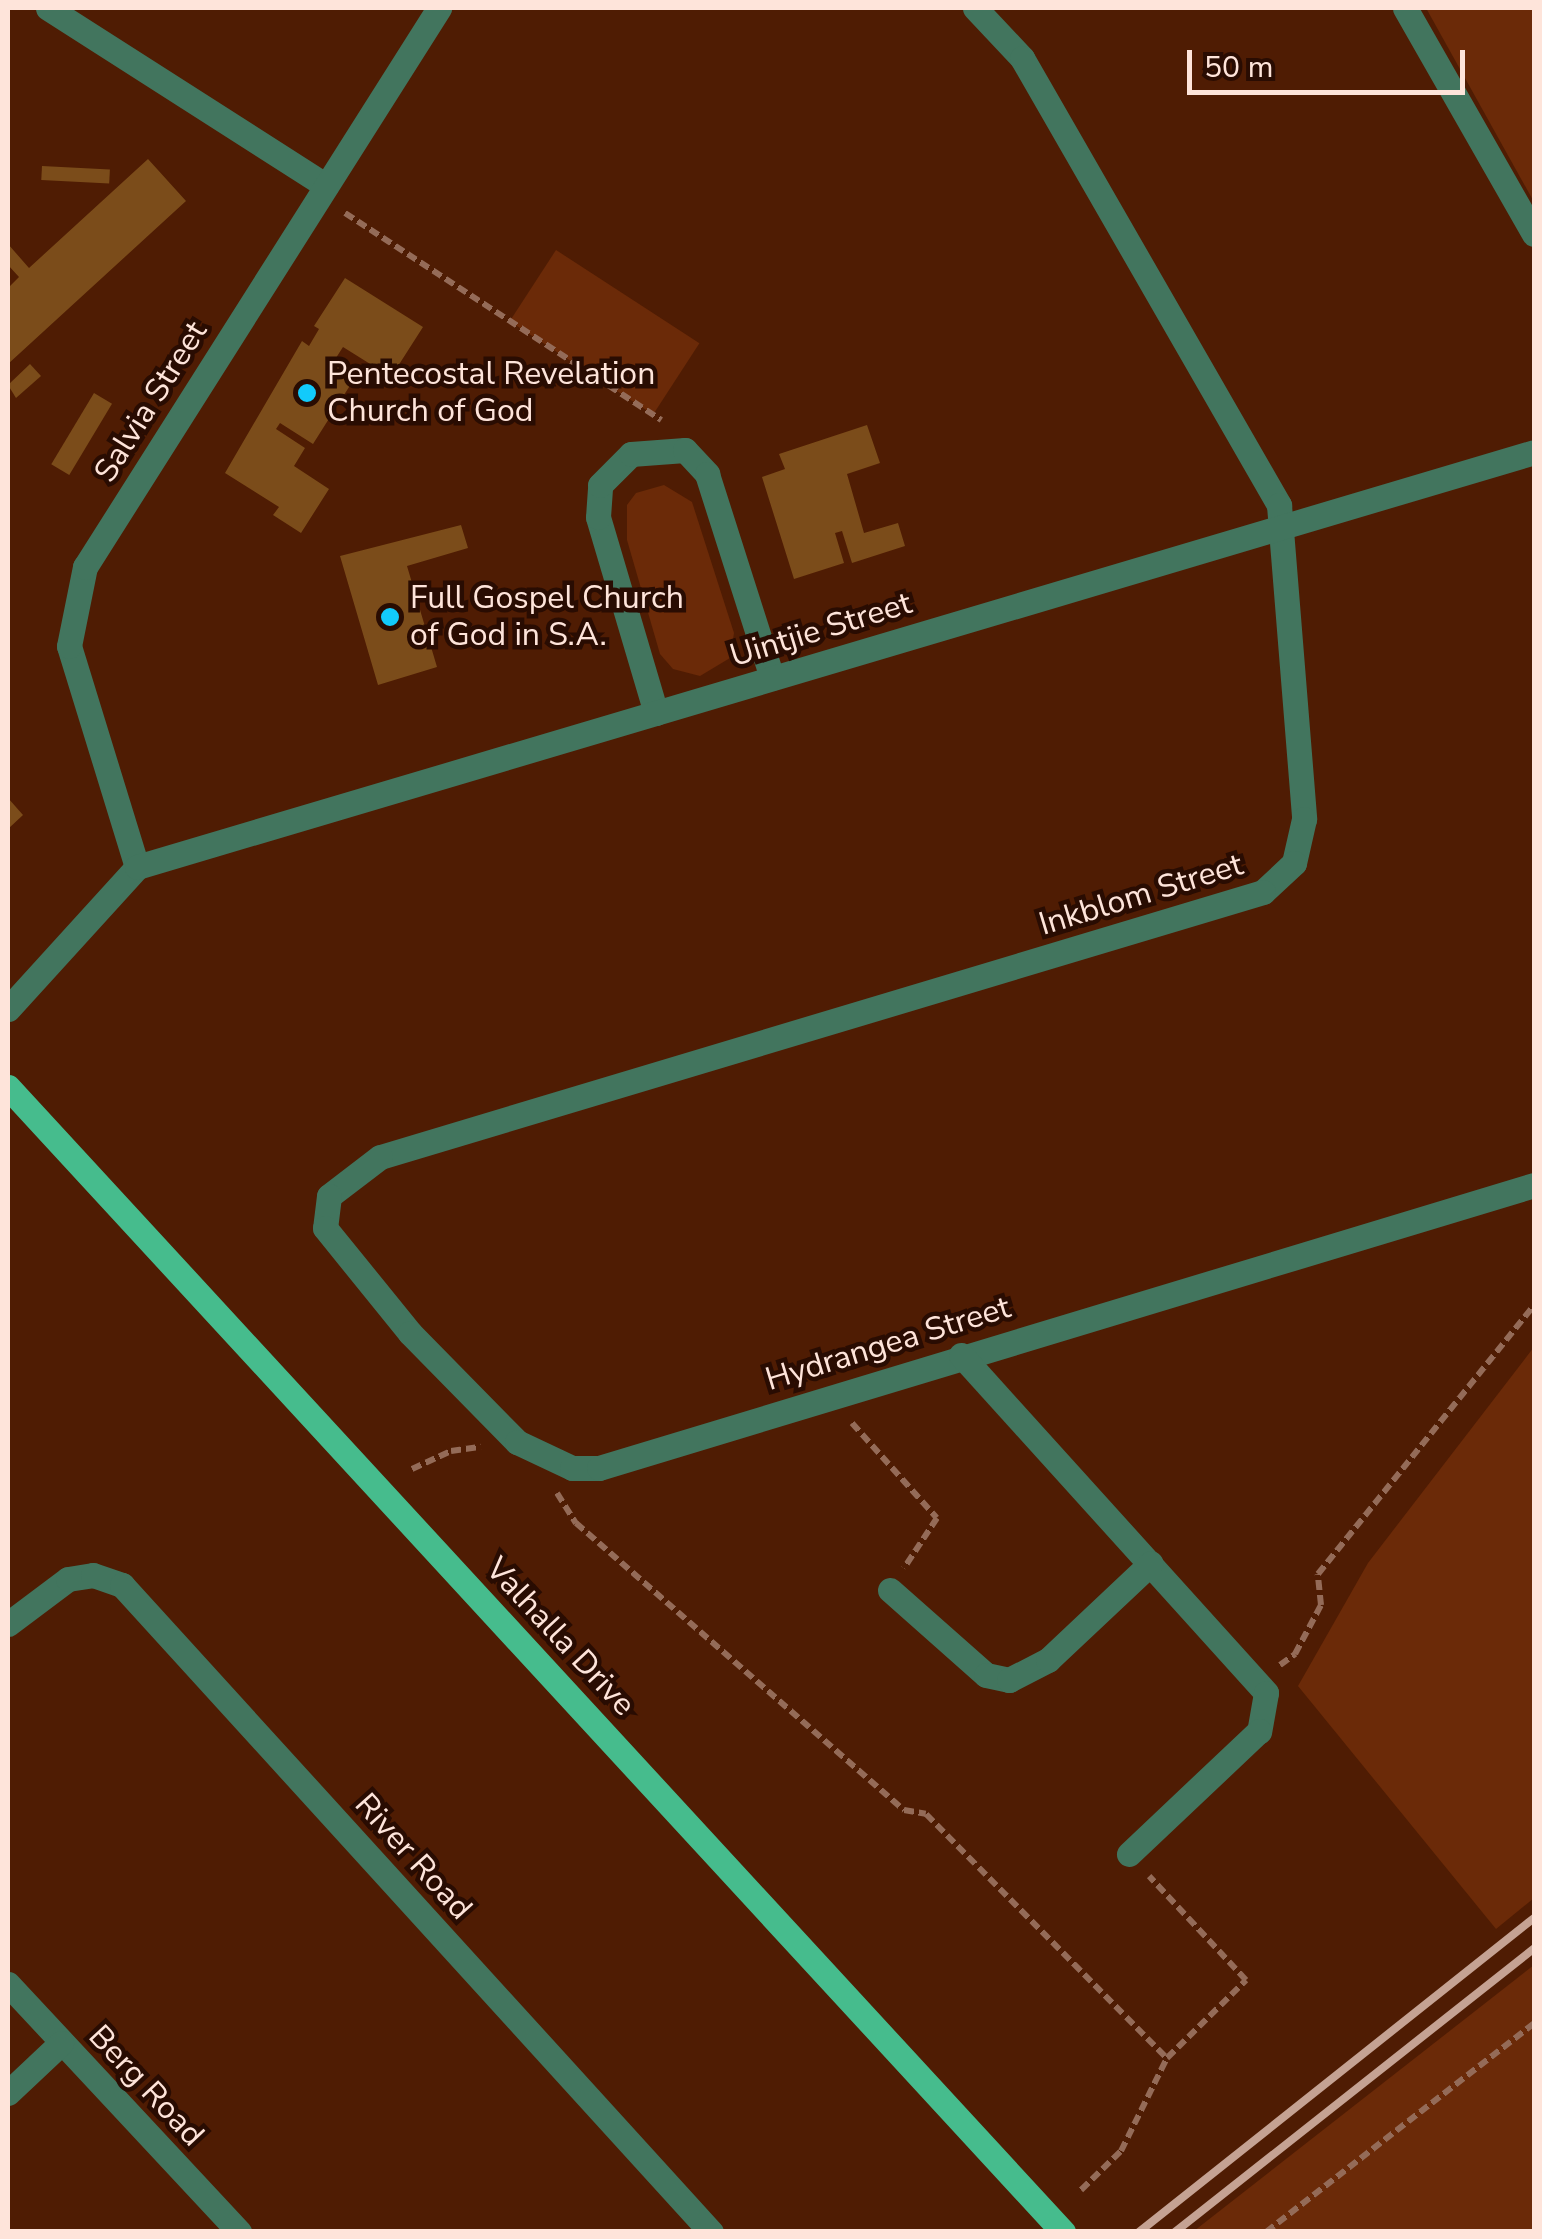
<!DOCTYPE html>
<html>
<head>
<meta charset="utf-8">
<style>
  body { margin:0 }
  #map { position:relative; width:1542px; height:2239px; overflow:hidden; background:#4f1c03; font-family:"Nunito Sans",sans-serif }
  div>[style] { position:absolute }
  .green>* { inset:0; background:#6b2a08; transform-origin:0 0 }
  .building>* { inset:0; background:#7b4c1a; transform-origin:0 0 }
  .path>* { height:6px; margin-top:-3px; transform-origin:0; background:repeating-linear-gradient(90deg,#946b58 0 10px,transparent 0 15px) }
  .minor>* { height:25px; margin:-12.5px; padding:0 12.5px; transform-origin:12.5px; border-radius:12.5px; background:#42755e }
  .major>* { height:25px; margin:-12.5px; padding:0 12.5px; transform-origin:12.5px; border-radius:12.5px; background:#46bc8d }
  .rail>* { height:8px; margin:-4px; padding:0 4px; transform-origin:4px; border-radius:4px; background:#c5a293 }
  .dots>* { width:28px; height:28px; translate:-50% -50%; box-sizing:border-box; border:5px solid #290c02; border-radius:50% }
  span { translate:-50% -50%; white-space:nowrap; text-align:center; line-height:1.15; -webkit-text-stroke:9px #290c02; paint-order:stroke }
  .poi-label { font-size:32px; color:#fee4da }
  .left { translate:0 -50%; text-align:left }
  .street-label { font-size:32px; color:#fee4da }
  .frame { position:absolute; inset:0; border:10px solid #fee4da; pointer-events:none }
  .scale { position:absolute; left:1187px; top:50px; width:278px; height:45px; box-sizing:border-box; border:5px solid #fee4da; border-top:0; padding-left:12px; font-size:30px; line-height:35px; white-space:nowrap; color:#fee4da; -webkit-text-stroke:8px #290c02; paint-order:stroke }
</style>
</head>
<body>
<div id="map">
  <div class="green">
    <div style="clip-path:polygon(1426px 8px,1534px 8px,1534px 202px)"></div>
    <div style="left:556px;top:250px;width:171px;height:85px;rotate:33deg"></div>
    <div style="clip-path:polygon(664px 485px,692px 502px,734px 633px,730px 658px,700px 676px,673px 669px,660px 654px,627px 540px,627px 505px,636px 493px)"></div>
    <div style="clip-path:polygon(1534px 1347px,1534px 1898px,1496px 1929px,1298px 1686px,1368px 1563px)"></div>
    <div style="clip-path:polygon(1534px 1965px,1534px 2231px,1194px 2231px)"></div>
  </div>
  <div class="building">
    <div style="clip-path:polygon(148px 159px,186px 201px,8px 364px,8px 288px,19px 277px,8px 265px,8px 244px,29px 268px)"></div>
    <div style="left:42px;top:166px;width:68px;height:14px;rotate:3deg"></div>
    <div style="clip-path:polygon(345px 278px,423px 327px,391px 377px,343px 347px,334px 361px,356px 376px,313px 444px,280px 423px,276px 429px,305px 448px,294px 466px,329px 489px,301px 533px,273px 515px,279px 507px,225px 473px,302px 341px,309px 346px,319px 329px,314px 326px)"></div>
    <div style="clip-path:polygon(30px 364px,41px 376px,16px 398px,8px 385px)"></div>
    <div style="left:94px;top:393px;width:21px;height:83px;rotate:31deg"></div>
    <div style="clip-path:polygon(867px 425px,880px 463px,847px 474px,864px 533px,898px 523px,905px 546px,852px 563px,842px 531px,835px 533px,844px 563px,794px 579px,762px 477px,785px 469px,779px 454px)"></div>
    <div style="clip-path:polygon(461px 525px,468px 548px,407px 566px,437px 667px,378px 685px,340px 556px)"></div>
    <div style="clip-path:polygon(8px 798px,23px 815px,8px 829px)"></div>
  </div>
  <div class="path">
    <div style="left:345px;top:213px;width:378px;rotate:33.2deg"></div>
    <div style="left:852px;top:1423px;width:127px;rotate:48.2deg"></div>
    <div style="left:937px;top:1518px;width:60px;rotate:123.4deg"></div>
    <div style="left:412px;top:1469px;width:43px;rotate:-24.8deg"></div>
    <div style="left:451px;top:1451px;width:30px;rotate:-8deg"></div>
    <div style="left:557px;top:1493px;width:36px;rotate:58deg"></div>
    <div style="left:576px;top:1523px;width:436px;rotate:41.2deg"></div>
    <div style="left:904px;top:1810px;width:22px;rotate:10deg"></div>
    <div style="left:926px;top:1814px;width:343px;rotate:45.4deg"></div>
    <div style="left:1280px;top:1665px;width:19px;rotate:-36deg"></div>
    <div style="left:1295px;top:1654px;width:55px;rotate:-62deg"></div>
    <div style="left:1321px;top:1605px;width:31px;rotate:-96deg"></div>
    <div style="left:1318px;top:1574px;width:345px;rotate:-51.2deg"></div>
    <div style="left:1081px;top:2190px;width:56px;rotate:-44.3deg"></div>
    <div style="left:1121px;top:2151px;width:104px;rotate:-63.7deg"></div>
    <div style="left:1167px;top:2058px;width:111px;rotate:-44.6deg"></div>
    <div style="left:1246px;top:1980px;width:142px;rotate:-133deg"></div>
    <div style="left:1266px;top:2232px;width:340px;rotate:-37.9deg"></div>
  </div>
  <div class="minor">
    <div style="left:48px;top:8px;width:330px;rotate:32.6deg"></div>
    <div style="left:975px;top:8px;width:69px;rotate:46.8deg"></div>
    <div style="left:1022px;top:58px;width:516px;rotate:60.1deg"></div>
    <div style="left:1279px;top:505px;width:315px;rotate:85.4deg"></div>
    <div style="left:1304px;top:819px;width:45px;rotate:102.8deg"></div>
    <div style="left:1294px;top:863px;width:42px;rotate:136.9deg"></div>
    <div style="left:1263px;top:892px;width:922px;rotate:163.29deg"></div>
    <div style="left:380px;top:1157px;width:64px;rotate:142.6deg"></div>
    <div style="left:329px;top:1196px;width:32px;rotate:97deg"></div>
    <div style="left:325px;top:1228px;width:135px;rotate:51deg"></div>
    <div style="left:410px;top:1333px;width:153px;rotate:45.5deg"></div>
    <div style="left:517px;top:1442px;width:61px;rotate:25.3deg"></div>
    <div style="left:572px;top:1468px;width:27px"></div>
    <div style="left:599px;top:1468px;width:977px;rotate:-16.84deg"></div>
    <div style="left:1405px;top:8px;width:260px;rotate:60.3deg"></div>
    <div style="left:656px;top:713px;width:204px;rotate:-106.5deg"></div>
    <div style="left:598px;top:517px;width:32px;rotate:-86deg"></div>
    <div style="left:600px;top:485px;width:44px;rotate:-45deg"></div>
    <div style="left:631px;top:454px;width:54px;rotate:-4.2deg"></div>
    <div style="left:685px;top:450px;width:33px;rotate:47deg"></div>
    <div style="left:707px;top:474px;width:214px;rotate:72.3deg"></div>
    <div style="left:137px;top:867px;width:231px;rotate:-107.1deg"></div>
    <div style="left:69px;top:646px;width:81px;rotate:-78.6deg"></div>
    <div style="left:85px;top:567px;width:662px;rotate:-57.65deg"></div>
    <div style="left:8px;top:1009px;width:192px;rotate:-47.7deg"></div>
    <div style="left:137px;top:867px;width:1457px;rotate:-16.54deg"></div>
    <div style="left:961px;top:1355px;width:455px;rotate:47.9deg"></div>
    <div style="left:1266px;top:1693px;width:39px;rotate:100deg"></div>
    <div style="left:1259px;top:1731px;width:179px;rotate:136.6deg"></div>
    <div style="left:890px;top:1590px;width:128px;rotate:41.5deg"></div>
    <div style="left:986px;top:1675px;width:24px;rotate:12deg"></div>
    <div style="left:1009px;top:1680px;width:44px;rotate:-27.1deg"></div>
    <div style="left:1048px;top:1660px;width:141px;rotate:-43.3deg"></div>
    <div style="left:8px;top:1624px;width:75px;rotate:-36.9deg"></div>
    <div style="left:68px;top:1579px;width:25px;rotate:-9deg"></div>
    <div style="left:93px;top:1575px;width:31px;rotate:19deg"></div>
    <div style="left:122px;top:1585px;width:875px;rotate:47.69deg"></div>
    <div style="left:8px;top:1984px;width:339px;rotate:47deg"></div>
    <div style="left:8px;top:2093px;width:73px;rotate:-43.3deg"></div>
  </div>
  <div class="major">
    <div style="left:8px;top:1087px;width:1557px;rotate:47.34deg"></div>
  </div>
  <div class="rail">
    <div style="left:1139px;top:2232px;width:505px;rotate:-38.48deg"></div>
    <div style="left:1175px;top:2232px;width:458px;rotate:-38.3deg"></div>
  </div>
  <div class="dots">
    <div style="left:307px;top:393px;background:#12cafb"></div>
    <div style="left:390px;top:617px;background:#12cafb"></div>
  </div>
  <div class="poi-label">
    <span class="left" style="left:327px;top:393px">Pentecostal Revelation<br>Church of God</span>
    <span class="left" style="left:410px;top:617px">Full Gospel Church<br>of God in S.A.</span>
  </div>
  <div class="street-label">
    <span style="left:151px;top:402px;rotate:-58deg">Salvia Street</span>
    <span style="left:821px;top:630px;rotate:-17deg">Uintjie Street</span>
    <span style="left:1141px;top:895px;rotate:-17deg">Inkblom Street</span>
    <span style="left:888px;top:1344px;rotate:-17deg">Hydrangea Street</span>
    <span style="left:560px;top:1637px;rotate:47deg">Valhalla Drive</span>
    <span style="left:413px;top:1857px;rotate:48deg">River Road</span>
    <span style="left:146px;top:2086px;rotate:47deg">Berg Road</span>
  </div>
  <div class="frame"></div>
  <div class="scale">50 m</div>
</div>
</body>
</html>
